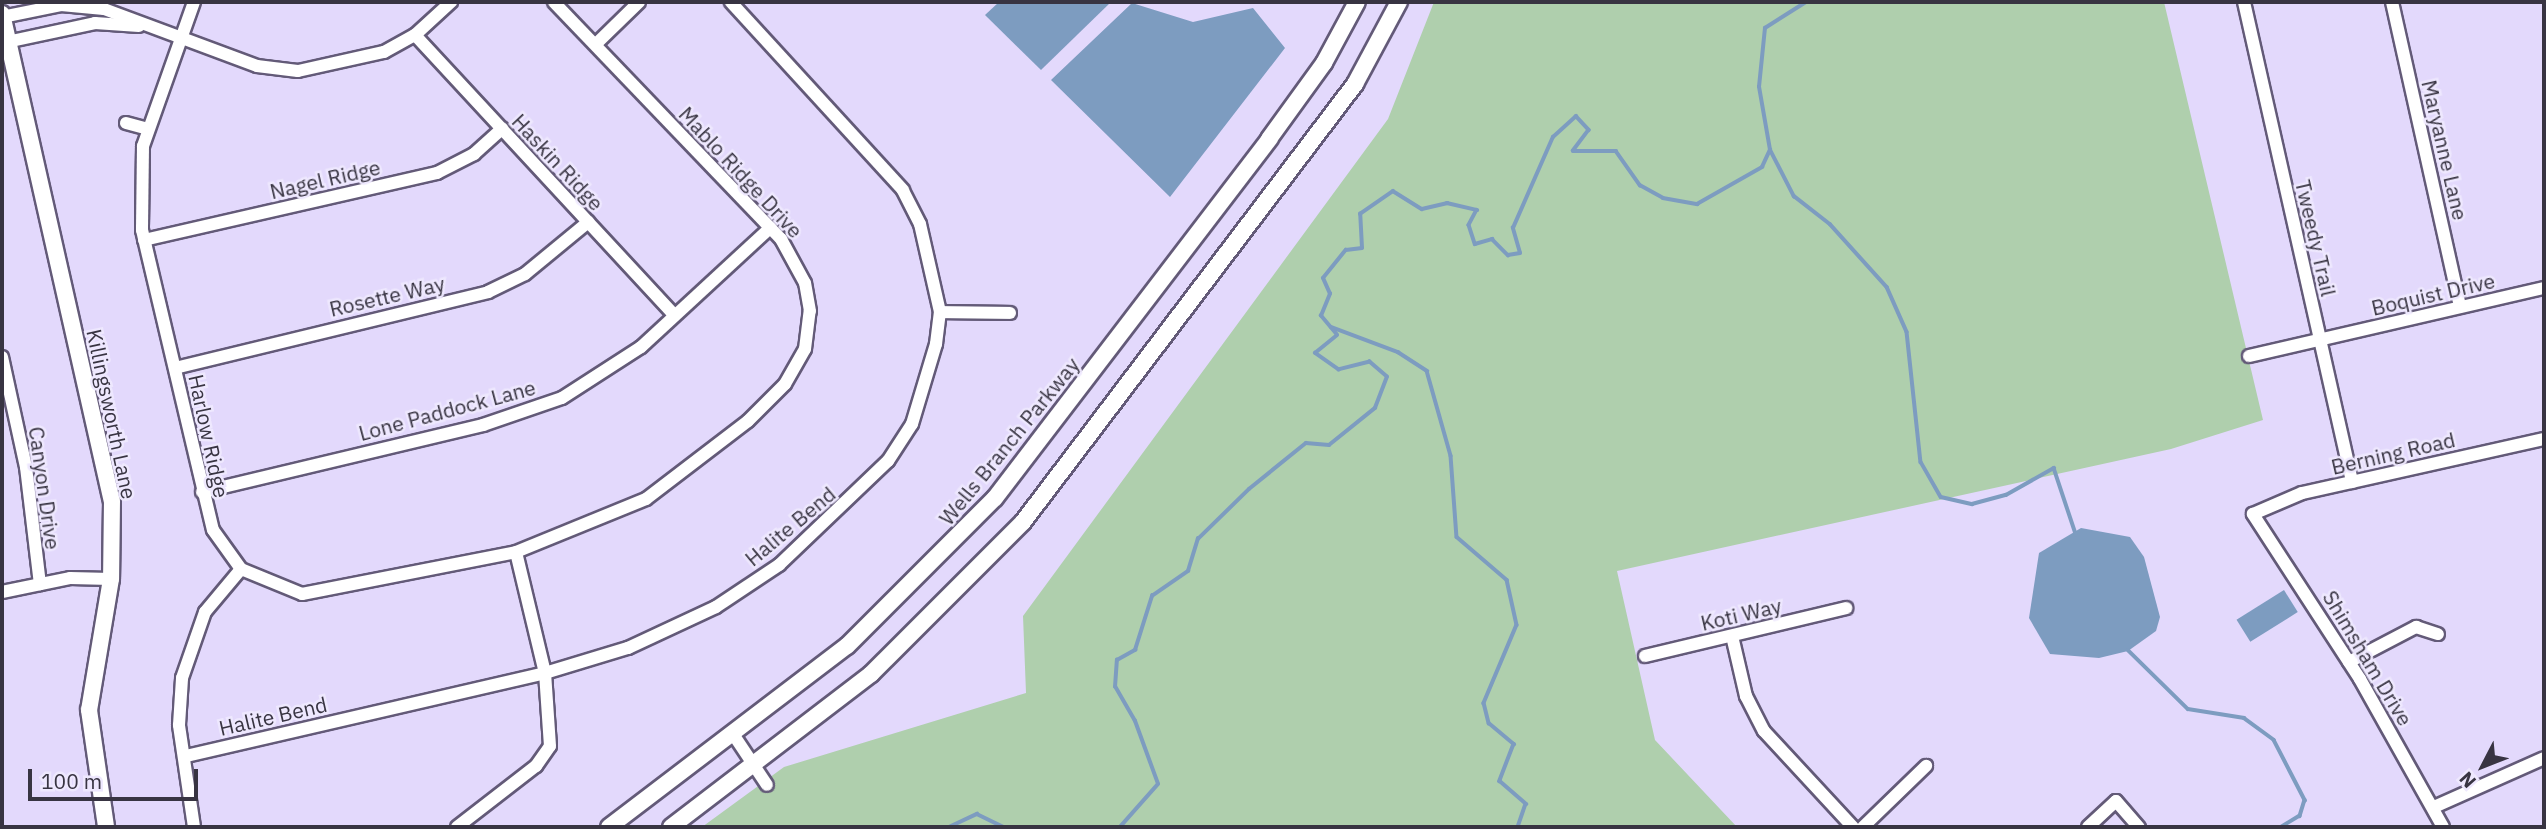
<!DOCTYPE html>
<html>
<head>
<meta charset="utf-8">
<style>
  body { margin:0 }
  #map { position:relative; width:2546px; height:829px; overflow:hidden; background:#e3d9fc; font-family:"IBM Plex Sans",sans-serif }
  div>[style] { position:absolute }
  .green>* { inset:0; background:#afcfad }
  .water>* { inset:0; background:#7d9cc0; transform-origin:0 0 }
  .stream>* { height:3.5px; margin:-1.75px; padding:0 1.75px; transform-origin:1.75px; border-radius:1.75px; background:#7d9cc0 }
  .roads { filter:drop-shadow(2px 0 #635a78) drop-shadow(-2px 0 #635a78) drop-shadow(0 2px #635a78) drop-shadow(0 -2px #635a78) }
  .minor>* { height:12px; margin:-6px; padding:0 6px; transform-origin:6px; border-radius:6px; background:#fff }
  .tertiary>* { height:16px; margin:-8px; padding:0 8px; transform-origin:8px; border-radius:8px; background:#fff }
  span { translate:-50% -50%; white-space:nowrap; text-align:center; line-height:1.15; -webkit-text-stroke:5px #eee8fe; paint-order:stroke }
  .street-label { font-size:21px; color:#383442 }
  .frame { position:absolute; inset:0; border:4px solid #383442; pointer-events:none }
  .north { position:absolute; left:2448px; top:731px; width:70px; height:70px; -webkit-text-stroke:5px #eee8fe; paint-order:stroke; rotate:228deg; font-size:19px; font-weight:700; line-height:28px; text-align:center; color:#383442 }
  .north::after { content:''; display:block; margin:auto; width:24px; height:32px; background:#383442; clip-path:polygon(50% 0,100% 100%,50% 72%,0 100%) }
  .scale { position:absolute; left:28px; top:769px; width:170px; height:32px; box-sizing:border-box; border:4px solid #383442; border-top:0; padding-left:9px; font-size:21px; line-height:24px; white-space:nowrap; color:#383442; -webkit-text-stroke:5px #eee8fe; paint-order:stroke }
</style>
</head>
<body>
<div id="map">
  <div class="green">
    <div style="clip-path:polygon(1434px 2px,2164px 2px,2263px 420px,2171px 449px,1617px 571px,1655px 740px,1737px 827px,702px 827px,784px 767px,1026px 693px,1023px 616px,1388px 119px)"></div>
  </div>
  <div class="water">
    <div style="clip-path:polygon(999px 2px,1111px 2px,1041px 70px,985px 15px)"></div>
    <div style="clip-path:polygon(1132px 3px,1193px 22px,1253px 8px,1285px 48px,1170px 197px,1051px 80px)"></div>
    <div style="clip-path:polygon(2081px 528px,2130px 537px,2144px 557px,2160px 617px,2156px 631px,2128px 651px,2099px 658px,2050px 654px,2029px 618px,2039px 553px)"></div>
    <div style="left:2284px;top:590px;width:26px;height:56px;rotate:58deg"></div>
  </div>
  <div class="stream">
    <div style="left:1771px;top:151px;width:51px;rotate:62.9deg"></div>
    <div style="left:1794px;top:196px;width:46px;rotate:37.9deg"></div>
    <div style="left:1830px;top:224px;width:85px;rotate:47.9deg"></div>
    <div style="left:1887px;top:287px;width:49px;rotate:66deg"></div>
    <div style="left:1907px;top:332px;width:131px;rotate:83.9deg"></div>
    <div style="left:1921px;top:462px;width:40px;rotate:60.3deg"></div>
    <div style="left:1941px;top:497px;width:32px;rotate:13deg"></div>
    <div style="left:1972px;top:504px;width:35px;rotate:-15deg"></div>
    <div style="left:2006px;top:495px;width:55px;rotate:-29.4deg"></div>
    <div style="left:2054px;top:468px;width:70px;rotate:71.6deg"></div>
    <div style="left:1331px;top:327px;width:72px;rotate:20.5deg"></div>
    <div style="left:1398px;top:352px;width:35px;rotate:33deg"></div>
    <div style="left:1427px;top:371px;width:88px;rotate:74.2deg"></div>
    <div style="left:1451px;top:456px;width:81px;rotate:85.8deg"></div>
    <div style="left:1457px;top:537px;width:66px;rotate:40.7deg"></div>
    <div style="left:1507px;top:580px;width:46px;rotate:77.5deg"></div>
    <div style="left:1517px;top:625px;width:85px;rotate:112.9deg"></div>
    <div style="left:1484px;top:703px;width:21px;rotate:76deg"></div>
    <div style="left:1489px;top:723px;width:33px;rotate:40deg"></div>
    <div style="left:1514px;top:744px;width:40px;rotate:111deg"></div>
    <div style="left:1500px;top:781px;width:35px;rotate:41deg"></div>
    <div style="left:1526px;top:804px;width:24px;rotate:109deg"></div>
    <div style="left:2128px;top:650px;width:84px;rotate:44.5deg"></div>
    <div style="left:2188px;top:709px;width:57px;rotate:9.1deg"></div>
    <div style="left:2244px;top:718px;width:37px;rotate:36deg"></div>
    <div style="left:2274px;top:740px;width:68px;rotate:62.7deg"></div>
    <div style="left:2305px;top:800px;width:17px;rotate:107deg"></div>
    <div style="left:2300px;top:816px;width:21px;rotate:149deg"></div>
    <div style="left:914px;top:827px;width:25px"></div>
    <div style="left:949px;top:827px;width:31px;rotate:-25deg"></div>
    <div style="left:977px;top:814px;width:30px;rotate:26deg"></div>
    <div style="left:1120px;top:827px;width:57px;rotate:-48.5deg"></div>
    <div style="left:1158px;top:784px;width:67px;rotate:-110.1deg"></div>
    <div style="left:1135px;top:721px;width:39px;rotate:-120deg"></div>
    <div style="left:1115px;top:687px;width:27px;rotate:-86deg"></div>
    <div style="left:1117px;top:660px;width:21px;rotate:-29deg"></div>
    <div style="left:1135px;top:650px;width:57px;rotate:-72.5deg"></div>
    <div style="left:1152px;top:596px;width:44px;rotate:-34.8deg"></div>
    <div style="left:1188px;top:571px;width:34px;rotate:-73deg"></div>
    <div style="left:1198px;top:539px;width:71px;rotate:-44.4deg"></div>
    <div style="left:1249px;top:489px;width:73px;rotate:-38.9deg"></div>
    <div style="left:1306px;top:443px;width:23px;rotate:5deg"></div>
    <div style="left:1329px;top:445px;width:59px;rotate:-38.8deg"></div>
    <div style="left:1375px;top:408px;width:33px;rotate:-69deg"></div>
    <div style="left:1387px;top:377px;width:23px;rotate:-139deg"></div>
    <div style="left:1370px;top:362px;width:32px;rotate:166deg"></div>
    <div style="left:1339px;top:370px;width:29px;rotate:-145deg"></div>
    <div style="left:1315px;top:353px;width:28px;rotate:-39deg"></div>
    <div style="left:1337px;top:335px;width:25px;rotate:-130deg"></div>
    <div style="left:1321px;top:316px;width:24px;rotate:-68deg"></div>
    <div style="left:1330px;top:294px;width:17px;rotate:-114deg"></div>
    <div style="left:1323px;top:278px;width:36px;rotate:-51deg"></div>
    <div style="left:1346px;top:250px;width:16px;rotate:-7deg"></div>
    <div style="left:1362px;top:248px;width:34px;rotate:-93deg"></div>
    <div style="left:1360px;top:214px;width:40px;rotate:-34.9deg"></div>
    <div style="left:1393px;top:191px;width:34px;rotate:32deg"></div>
    <div style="left:1422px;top:209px;width:26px;rotate:-13deg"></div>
    <div style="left:1447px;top:203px;width:31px;rotate:13deg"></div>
    <div style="left:1477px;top:210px;width:17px;rotate:118deg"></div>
    <div style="left:1469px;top:225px;width:20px;rotate:72deg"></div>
    <div style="left:1475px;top:244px;width:18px;rotate:-16deg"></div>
    <div style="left:1492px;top:239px;width:23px;rotate:45deg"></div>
    <div style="left:1508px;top:255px;width:12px;rotate:-9deg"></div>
    <div style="left:1520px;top:253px;width:26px;rotate:-106deg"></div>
    <div style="left:1513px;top:228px;width:99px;rotate:-66.3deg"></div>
    <div style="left:1553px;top:137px;width:31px;rotate:-42deg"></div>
    <div style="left:1576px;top:116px;width:19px;rotate:47deg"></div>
    <div style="left:1589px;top:130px;width:26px;rotate:127deg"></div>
    <div style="left:1573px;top:151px;width:43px"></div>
    <div style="left:1616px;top:151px;width:42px;rotate:54.8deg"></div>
    <div style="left:1640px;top:185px;width:26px;rotate:29deg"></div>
    <div style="left:1663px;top:198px;width:35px;rotate:10deg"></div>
    <div style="left:1697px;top:204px;width:75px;rotate:-29.6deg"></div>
    <div style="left:1762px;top:167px;width:19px;rotate:-65deg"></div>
    <div style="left:1770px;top:150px;width:64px;rotate:-99.9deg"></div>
    <div style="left:1759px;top:87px;width:59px;rotate:-84.2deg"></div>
    <div style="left:1765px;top:28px;width:49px;rotate:-32.4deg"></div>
  </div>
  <div class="roads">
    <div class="minor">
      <div style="left:194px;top:2px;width:153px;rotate:109.5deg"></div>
      <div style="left:143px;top:146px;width:84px;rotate:90.7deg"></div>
      <div style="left:142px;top:230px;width:308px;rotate:76.7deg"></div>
      <div style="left:213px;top:530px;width:48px;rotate:54.3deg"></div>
      <div style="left:241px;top:569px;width:66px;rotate:22.3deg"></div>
      <div style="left:302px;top:594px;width:218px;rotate:-11.1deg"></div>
      <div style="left:516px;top:552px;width:140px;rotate:-22.2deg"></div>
      <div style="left:646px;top:499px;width:128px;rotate:-37.4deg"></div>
      <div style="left:748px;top:421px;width:52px;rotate:-45deg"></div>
      <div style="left:785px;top:384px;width:40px;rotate:-60.3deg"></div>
      <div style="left:805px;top:349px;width:38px;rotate:-83deg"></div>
      <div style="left:810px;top:311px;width:28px;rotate:-100deg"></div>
      <div style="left:805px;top:283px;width:50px;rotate:-118.6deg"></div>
      <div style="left:781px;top:239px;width:328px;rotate:-133.8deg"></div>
      <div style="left:2244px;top:2px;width:492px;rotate:77.3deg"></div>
      <div style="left:2392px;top:2px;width:312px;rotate:77.4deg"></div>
      <div style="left:2px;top:17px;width:60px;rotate:-11.5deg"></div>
      <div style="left:61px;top:5px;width:43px;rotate:5.3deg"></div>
      <div style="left:104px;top:9px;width:163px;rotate:20.4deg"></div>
      <div style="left:257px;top:66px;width:41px;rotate:7deg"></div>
      <div style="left:298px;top:71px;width:88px;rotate:-12.5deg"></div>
      <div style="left:384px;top:52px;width:35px;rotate:-29deg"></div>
      <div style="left:415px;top:35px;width:49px;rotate:-42.5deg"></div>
      <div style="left:415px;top:35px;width:381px;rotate:47.2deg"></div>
      <div style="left:2px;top:43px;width:95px;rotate:-12.1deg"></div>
      <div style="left:95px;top:23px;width:44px;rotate:3.9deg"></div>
      <div style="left:596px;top:44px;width:60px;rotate:-44.3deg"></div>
      <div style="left:126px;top:123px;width:23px;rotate:15deg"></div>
      <div style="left:144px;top:240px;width:301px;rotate:-12.9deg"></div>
      <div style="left:437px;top:173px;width:42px;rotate:-27.2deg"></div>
      <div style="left:474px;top:154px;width:38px;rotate:-42deg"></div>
      <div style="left:940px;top:312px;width:70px;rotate:0.8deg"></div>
      <div style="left:2249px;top:356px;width:303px;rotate:-13deg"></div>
      <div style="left:2px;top:357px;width:113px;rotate:77.7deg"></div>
      <div style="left:26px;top:467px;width:118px;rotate:83.2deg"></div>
      <div style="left:175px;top:368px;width:322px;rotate:-13.6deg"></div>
      <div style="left:488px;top:292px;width:41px;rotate:-25.9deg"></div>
      <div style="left:525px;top:274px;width:82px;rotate:-39.5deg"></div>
      <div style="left:202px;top:492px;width:289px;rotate:-13.4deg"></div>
      <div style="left:483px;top:425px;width:83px;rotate:-18.9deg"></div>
      <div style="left:562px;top:398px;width:94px;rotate:-32.8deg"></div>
      <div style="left:641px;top:347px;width:176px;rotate:-42.7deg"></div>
      <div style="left:2px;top:592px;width:69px;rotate:-11.6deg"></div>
      <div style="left:70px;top:578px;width:41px;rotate:1.4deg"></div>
      <div style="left:1732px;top:636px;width:62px;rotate:76.9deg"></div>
      <div style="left:1746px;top:696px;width:39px;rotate:63deg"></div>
      <div style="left:1764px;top:731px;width:131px;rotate:47.2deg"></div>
      <div style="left:1645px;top:656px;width:207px;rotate:-13.4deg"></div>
      <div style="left:2349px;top:662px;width:76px;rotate:-27.6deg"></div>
      <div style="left:2416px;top:627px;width:23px;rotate:18deg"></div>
      <div style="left:733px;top:734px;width:61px;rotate:56.3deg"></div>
      <div style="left:186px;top:756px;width:368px;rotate:-13deg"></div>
      <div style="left:545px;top:673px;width:87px;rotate:-16.8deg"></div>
      <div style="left:628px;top:648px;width:97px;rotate:-25deg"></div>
      <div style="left:716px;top:607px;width:76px;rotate:-33.7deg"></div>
      <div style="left:779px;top:565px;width:151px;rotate:-43.7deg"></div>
      <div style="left:888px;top:461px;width:44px;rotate:-57deg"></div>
      <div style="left:912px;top:424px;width:84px;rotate:-73.3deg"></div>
      <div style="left:936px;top:344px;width:32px;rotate:-83deg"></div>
      <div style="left:940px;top:312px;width:90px;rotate:-102.8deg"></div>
      <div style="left:920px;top:224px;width:38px;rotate:-117deg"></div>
      <div style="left:903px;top:190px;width:255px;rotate:-132.5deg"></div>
      <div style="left:2434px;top:807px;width:120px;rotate:-24deg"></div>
      <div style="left:194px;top:827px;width:103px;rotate:-98.4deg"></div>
      <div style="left:179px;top:725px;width:47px;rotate:-86.3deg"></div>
      <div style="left:182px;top:678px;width:70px;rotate:-70.8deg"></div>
      <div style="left:205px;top:612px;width:56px;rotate:-50.1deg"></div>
      <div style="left:457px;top:827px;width:100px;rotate:-37.7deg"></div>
      <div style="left:536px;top:766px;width:24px;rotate:-55deg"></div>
      <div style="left:550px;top:746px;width:73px;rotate:-93.9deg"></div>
      <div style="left:545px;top:673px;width:124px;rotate:-103.5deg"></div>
      <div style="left:1863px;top:827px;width:88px;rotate:-44.1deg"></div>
      <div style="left:2088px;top:827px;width:38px;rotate:-43deg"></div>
      <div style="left:2116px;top:801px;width:35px;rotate:49deg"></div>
      <div style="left:2443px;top:827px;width:170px;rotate:-119.3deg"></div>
      <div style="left:2360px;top:679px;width:197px;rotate:-123deg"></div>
      <div style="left:2253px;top:514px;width:53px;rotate:-23.2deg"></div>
      <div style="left:2302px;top:493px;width:248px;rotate:-12.6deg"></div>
    </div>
    <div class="tertiary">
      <div style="left:2px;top:14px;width:499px;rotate:77.3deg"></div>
      <div style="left:112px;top:501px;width:78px;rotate:90.7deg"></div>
      <div style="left:111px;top:579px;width:133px;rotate:99.5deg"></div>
      <div style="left:89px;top:710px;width:118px;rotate:81.7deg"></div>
      <div style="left:609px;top:827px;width:299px;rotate:-37.3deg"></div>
      <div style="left:847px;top:646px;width:209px;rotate:-45deg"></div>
      <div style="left:995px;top:498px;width:452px;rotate:-52.6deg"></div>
      <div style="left:1269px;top:139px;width:94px;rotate:-54.1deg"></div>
      <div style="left:1324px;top:63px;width:69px;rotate:-61.6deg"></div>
      <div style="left:671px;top:827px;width:252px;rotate:-37.4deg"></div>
      <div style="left:871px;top:674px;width:215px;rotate:-45deg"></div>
      <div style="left:1023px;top:522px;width:550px;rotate:-52.84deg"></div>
      <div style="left:1355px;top:84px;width:93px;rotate:-61.8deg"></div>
    </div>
  </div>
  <div class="street-label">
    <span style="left:2445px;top:150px;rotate:77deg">Maryanne Lane</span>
    <span style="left:558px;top:162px;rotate:47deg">Haskin Ridge</span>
    <span style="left:741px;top:172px;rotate:47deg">Mablo Ridge Drive</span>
    <span style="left:325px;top:179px;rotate:-13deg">Nagel Ridge</span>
    <span style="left:2316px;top:238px;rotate:77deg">Tweedy Trail</span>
    <span style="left:2433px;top:294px;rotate:-13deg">Boquist Drive</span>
    <span style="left:387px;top:296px;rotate:-13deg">Rosette Way</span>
    <span style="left:447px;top:410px;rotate:-15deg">Lone Paddock Lane</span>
    <span style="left:112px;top:414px;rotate:78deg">Killingsworth Lane</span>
    <span style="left:209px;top:436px;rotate:78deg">Harlow Ridge</span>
    <span style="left:1009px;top:441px;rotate:-51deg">Wells Branch Parkway</span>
    <span style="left:2393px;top:453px;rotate:-13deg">Berning Road</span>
    <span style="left:45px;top:488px;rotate:82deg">Canyon Drive</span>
    <span style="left:790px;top:526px;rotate:-40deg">Halite Bend</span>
    <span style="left:1741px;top:614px;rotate:-13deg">Koti Way</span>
    <span style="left:2368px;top:658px;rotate:59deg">Shimsham Drive</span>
    <span style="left:273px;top:716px;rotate:-13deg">Halite Bend</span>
  </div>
  <div class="frame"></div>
  <div class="north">N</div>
  <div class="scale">100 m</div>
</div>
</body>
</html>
